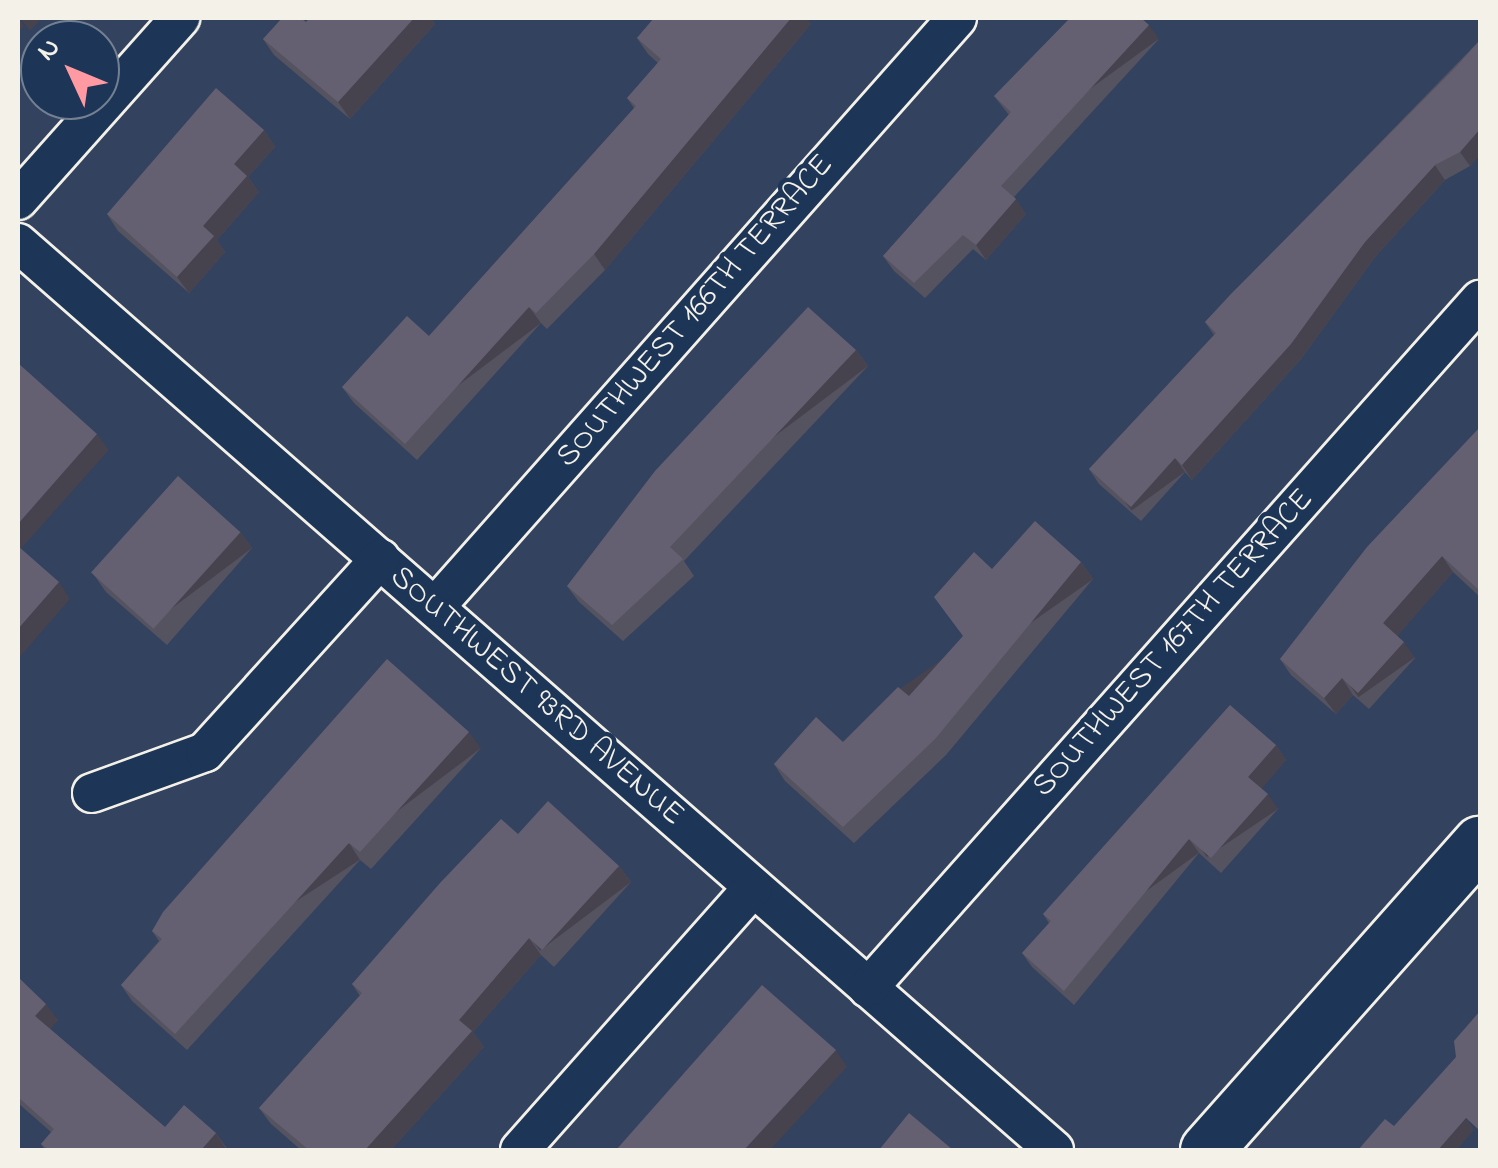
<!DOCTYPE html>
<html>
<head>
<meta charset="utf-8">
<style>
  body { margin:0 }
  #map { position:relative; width:1498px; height:1168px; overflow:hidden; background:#32425f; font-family:"Indie Flower",sans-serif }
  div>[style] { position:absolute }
  .roads { filter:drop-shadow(2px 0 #f4f1e8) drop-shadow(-2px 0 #f4f1e8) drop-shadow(0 2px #f4f1e8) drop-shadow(0 -2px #f4f1e8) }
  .street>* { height:38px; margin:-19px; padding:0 19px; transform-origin:19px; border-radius:19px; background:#1d3557 }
  .secondary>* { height:52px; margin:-26px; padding:0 26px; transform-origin:26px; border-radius:26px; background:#1d3557 }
  .wall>* { inset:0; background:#565361 }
  .shaded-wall>* { inset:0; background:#46434f; transform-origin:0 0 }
  .building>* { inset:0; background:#646071; transform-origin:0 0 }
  span { translate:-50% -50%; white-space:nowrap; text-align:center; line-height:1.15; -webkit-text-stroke:9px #1d3557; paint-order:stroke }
  .street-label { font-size:32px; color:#f4f1e8 }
  .frame { position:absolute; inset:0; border:20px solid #f4f1e8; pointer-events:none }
  .north { position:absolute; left:20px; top:20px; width:100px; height:100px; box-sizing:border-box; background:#1d3557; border:2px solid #738091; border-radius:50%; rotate:314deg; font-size:28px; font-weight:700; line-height:40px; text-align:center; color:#f4f1e8 }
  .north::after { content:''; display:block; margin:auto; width:35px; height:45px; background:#ff9aa2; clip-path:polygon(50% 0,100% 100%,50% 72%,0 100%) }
</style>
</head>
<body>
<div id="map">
  <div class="roads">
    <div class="street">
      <div style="left:18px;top:200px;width:244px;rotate:-48.3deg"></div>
      <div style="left:18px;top:243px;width:1377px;rotate:41.2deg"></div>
      <div style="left:435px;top:607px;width:787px;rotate:-48.45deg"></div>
      <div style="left:92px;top:793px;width:120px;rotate:-19.9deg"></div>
      <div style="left:205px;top:752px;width:261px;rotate:-47.8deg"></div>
      <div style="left:868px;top:988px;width:921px;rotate:-48.35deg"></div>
      <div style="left:520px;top:1150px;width:351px;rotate:-48.4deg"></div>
    </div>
    <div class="secondary">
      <div style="left:1207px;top:1150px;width:411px;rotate:-48.4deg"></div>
    </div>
  </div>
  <div class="wall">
    <div style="clip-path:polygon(310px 18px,430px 18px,435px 24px,350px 119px,274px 55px,263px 39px,306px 22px)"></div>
    <div style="clip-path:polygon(654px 18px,806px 18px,811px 24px,605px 270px,547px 329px,541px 323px,417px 460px,354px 403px,342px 387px,429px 336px,634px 108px,627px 98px,658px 63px,648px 54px,637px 38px)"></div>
    <div style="clip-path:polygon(1159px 39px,1014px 197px,1026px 214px,986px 260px,973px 249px,925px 298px,894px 271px,883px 256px,1009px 115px,994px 96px)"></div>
    <div style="clip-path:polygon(1480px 40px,1480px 155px,1470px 166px,1445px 180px,1375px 257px,1301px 359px,1192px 480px,1185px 472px,1141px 521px,1099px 484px,1089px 469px,1214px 335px,1205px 322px)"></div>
    <div style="clip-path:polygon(264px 130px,275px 147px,248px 177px,259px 192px,217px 240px,225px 252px,189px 293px,118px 231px,107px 214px)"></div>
    <div style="clip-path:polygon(856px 350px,868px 366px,684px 561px,694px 576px,623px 641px,579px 602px,567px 586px)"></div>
    <div style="clip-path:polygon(1480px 427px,1480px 597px,1453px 572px,1397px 636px,1415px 658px,1369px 709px,1353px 695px,1336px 714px,1291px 675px,1280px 659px)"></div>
    <div style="clip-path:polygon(240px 532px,252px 548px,167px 645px,106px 592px,94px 575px)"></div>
    <div style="clip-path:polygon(1081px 562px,1093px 579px,946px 755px,854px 843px,785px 781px,774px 764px,843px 742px,909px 696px,963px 637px,992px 569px)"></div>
    <div style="clip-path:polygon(1276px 745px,1286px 760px,1261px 789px,1278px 809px,1221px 873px,1199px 853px,1074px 1005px,1032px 967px,1022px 953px,1049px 923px,1043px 914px)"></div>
    <div style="clip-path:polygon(481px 748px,371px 869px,360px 860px,187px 1050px,132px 1001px,121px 985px,159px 941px,152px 931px)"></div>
    <div style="clip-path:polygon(518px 834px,619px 866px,631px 882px,554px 967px,541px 955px,473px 1032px,484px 1047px,391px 1150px,301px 1150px,271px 1124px,259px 1108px,360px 996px,352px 984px)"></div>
    <div style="clip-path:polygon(18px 977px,58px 1020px,50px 1029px,165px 1127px,216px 1133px,228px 1150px,45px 1150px,41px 1144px,51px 1132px,18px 1103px)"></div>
  </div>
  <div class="shaded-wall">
    <div style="clip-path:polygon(18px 18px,24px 26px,18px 33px)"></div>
    <div style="clip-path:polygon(20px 18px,42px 18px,30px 31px)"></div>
    <div style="clip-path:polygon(414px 18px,430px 18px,435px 24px,350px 119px,338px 102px)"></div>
    <div style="clip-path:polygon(791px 18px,806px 18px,811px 24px,605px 270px,594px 254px)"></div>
    <div style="left:1149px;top:25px;width:17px;height:219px;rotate:54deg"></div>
    <div style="clip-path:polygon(1480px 129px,1480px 155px,1470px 166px,1460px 152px)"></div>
    <div style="clip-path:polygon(264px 130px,275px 147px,248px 177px,259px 192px,217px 240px,225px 252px,189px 293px,177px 277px,234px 164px)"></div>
    <div style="clip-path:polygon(1435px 165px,1445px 180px,1375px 257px,1301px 359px,1192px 480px,1182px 465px,1365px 242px)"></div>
    <div style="clip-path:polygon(1016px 199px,1026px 214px,986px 260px,976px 245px)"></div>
    <div style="left:529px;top:307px;width:20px;height:185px;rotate:53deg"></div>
    <div style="left:856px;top:350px;width:20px;height:271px;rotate:53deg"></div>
    <div style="clip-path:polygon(97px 434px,109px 450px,18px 552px,18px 524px)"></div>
    <div style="left:1175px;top:458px;width:17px;height:66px;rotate:54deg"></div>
    <div style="left:240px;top:532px;width:20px;height:128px;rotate:53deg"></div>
    <div style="clip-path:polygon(1442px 556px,1453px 572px,1394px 640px,1383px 623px)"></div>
    <div style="left:1081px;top:562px;width:21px;height:229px;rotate:55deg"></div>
    <div style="clip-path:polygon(59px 582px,70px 599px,18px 659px,18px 629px)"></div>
    <div style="left:1404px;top:642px;width:19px;height:69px;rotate:55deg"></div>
    <div style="clip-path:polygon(1342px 678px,1353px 695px,1336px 714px,1324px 698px)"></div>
    <div style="left:469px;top:732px;width:20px;height:162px;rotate:53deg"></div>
    <div style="clip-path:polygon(1276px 745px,1286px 760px,1259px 792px,1248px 777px)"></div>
    <div style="left:1268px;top:794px;width:18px;height:86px;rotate:56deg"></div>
    <div style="left:1189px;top:839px;width:17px;height:197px;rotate:54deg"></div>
    <div style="left:349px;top:843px;width:20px;height:258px;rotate:57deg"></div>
    <div style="left:619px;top:866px;width:20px;height:114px;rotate:53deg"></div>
    <div style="clip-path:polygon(529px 938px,541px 955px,473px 1032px,484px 1047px,391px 1150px,365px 1150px,459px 1020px)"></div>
    <div style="clip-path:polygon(46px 1004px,58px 1020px,47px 1033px,35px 1016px)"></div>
    <div style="clip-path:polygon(836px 1050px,847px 1067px,770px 1150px,744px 1150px)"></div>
    <div style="clip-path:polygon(1466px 1118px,1474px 1130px,1457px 1150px,1438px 1150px)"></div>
    <div style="clip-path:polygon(216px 1133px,227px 1150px,201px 1150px)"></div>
  </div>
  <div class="building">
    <div style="clip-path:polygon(282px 18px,301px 18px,306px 22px,310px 18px,414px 18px,338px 102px,263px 39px)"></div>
    <div style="clip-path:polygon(654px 18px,791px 18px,594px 254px,536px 313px,529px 307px,405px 444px,342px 387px,407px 316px,429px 336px,636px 106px,627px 98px,661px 59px,637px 38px)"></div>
    <div style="clip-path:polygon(1070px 18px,1141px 18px,1149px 25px,1001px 186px,1016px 199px,976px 245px,963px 235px,914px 283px,883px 256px,1011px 112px,994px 96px)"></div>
    <div style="clip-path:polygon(1480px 40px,1480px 129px,1460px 152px,1435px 165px,1365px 242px,1291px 344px,1182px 465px,1175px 458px,1131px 507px,1089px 469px,1216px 333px,1205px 322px,1230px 295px,1457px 66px)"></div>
    <div style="clip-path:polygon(216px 88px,264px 130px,234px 164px,247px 176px,203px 226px,214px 236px,177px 277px,107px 214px)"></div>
    <div style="clip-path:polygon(808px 307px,856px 350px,670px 547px,683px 559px,612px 625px,567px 586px,655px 471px)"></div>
    <div style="clip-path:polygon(18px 363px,97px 434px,18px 524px)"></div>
    <div style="clip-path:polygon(1480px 427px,1480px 591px,1442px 556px,1383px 623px,1404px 642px,1358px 693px,1342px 678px,1324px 698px,1280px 659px,1367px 547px)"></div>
    <div style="left:178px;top:476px;width:84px;height:130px;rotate:42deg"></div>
    <div style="clip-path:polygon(1035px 521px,1081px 562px,935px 739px,843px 827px,774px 764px,816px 717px,843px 742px,898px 687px,909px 696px,963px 636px,934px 597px,974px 552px,992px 569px)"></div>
    <div style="clip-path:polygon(18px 546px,59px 582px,18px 629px)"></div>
    <div style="clip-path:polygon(387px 659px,469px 732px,360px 852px,349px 843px,175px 1034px,121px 985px,162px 939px,152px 931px,163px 912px)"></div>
    <div style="clip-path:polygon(1230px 705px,1276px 745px,1248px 777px,1268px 794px,1211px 858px,1189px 839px,1064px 991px,1022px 953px,1051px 921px,1043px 914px)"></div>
    <div style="clip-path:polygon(548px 801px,619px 866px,542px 950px,529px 938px,459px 1020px,472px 1031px,365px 1150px,309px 1150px,259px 1108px,362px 993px,352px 984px,440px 883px,501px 819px,518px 834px)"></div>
    <div style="clip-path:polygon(18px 977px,46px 1004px,35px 1016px,165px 1127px,184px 1105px,216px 1133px,201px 1150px,49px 1150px,41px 1144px,54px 1129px,18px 1097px)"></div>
    <div style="clip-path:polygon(762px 985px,836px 1050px,744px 1150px,616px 1150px)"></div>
    <div style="clip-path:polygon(1480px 1011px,1479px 1130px,1466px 1118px,1438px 1150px,1358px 1150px,1385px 1119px,1394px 1126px,1456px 1057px,1454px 1041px)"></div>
    <div style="clip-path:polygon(909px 1113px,953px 1150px,879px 1150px)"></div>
  </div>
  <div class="street-label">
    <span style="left:696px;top:312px;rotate:-49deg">SOUTHWEST 166TH TERRACE</span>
    <span style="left:1174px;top:644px;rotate:-48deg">SOUTHWEST 167TH TERRACE</span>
    <span style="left:536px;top:697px;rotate:41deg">SOUTHWEST 93RD AVENUE</span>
  </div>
  <div class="frame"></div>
  <div class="north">N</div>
</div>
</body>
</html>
